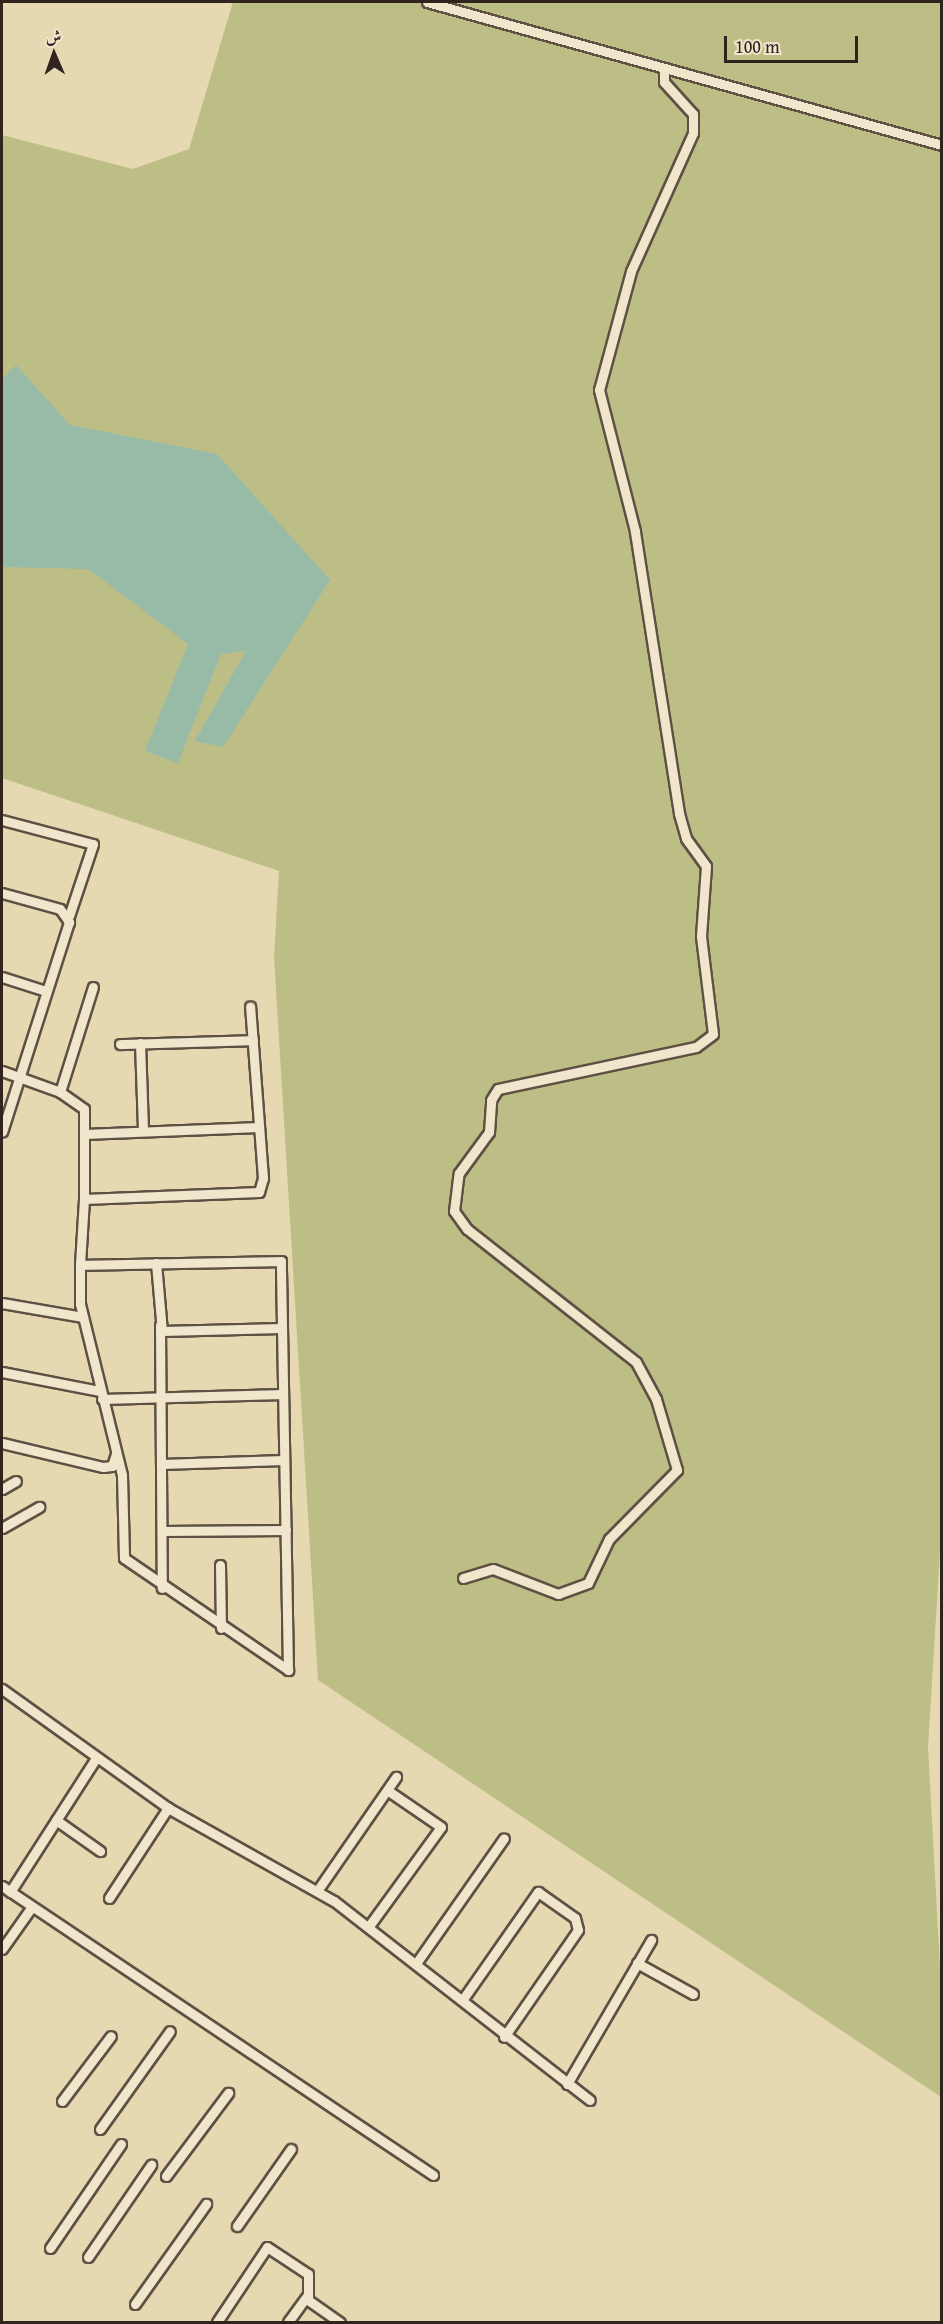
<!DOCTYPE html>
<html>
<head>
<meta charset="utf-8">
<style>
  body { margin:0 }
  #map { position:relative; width:943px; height:2324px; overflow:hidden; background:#e6d9b1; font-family:"Gentium Book Plus",Amiri,serif }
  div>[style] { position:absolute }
  .green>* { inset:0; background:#bdbd86 }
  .water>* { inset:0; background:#97bba7 }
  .roads { filter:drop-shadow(2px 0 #5e5144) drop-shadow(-2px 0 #5e5144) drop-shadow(0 2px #5e5144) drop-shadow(0 -2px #5e5144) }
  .minor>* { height:9px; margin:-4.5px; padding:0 4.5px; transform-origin:4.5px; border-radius:4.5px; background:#efe6cc }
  span { translate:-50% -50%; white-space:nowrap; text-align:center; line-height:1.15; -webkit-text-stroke:4.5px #efe6cc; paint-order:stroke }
  .frame { position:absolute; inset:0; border:3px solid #31241f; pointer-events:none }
  .north { position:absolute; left:24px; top:24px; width:60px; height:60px; -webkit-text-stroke:4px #efe6cc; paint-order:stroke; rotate:358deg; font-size:16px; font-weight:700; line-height:24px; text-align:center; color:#31241f }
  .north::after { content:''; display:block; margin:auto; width:21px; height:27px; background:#31241f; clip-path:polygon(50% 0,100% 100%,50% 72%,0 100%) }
  .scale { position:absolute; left:724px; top:36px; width:134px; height:27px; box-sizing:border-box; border:3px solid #31241f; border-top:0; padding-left:8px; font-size:18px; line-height:21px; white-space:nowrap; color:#31241f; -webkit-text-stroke:4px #efe6cc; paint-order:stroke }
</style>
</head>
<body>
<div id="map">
  <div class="green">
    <div style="clip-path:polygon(233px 2px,941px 2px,942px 1519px,928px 1747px,941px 1986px,941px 2097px,318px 1680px,274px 957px,279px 871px,2px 778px,2px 135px,133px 169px,189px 149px)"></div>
  </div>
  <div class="water">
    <div style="clip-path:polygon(16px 365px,70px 425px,217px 454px,330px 580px,223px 747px,195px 741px,246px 651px,221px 654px,178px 763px,145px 751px,188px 644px,88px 569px,2px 567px,2px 379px)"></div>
  </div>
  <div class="roads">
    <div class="minor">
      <div style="left:427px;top:2px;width:534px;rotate:15.52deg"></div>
      <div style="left:2px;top:820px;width:94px;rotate:14.8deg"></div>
      <div style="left:93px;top:844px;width:76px;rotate:108.4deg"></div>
      <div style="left:2px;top:893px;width:60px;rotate:15.4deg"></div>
      <div style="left:60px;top:909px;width:16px;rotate:55deg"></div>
      <div style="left:69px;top:922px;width:220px;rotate:107.7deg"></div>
      <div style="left:2px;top:977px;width:46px;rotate:17.7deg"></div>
      <div style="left:140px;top:1043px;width:88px;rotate:88deg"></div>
      <div style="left:120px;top:1044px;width:133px;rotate:-1.7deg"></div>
      <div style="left:2px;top:1071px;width:62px;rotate:19.9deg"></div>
      <div style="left:60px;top:1092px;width:29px;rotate:35deg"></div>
      <div style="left:84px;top:1109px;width:90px;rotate:90deg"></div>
      <div style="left:84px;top:1199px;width:66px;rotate:93.5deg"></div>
      <div style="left:80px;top:1265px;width:39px;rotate:90deg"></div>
      <div style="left:80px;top:1304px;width:176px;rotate:76.2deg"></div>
      <div style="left:122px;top:1475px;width:83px;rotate:88.6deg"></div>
      <div style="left:124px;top:1558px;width:199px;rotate:34.3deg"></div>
      <div style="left:288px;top:1670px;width:409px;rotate:-91deg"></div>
      <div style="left:281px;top:1261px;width:201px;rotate:178.9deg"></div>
      <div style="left:60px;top:1092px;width:110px;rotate:-72.6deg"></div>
      <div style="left:84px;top:1134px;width:175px;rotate:-2.3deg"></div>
      <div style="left:84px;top:1199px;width:175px;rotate:-2.3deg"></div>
      <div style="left:259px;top:1192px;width:15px;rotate:-74deg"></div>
      <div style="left:263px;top:1178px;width:172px;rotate:-94.3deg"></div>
      <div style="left:156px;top:1263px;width:68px;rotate:85deg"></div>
      <div style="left:162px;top:1331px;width:120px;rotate:-1.4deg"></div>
      <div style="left:2px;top:1303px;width:82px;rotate:9.8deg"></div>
      <div style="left:160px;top:1325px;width:263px;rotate:89.6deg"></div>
      <div style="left:2px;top:1372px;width:100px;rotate:11deg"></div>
      <div style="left:102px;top:1399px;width:181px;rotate:-1.6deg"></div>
      <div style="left:2px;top:1443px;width:104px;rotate:13.4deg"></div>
      <div style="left:103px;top:1467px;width:9px;rotate:-6deg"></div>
      <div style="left:112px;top:1466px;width:13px;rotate:-72deg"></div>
      <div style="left:161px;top:1464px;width:123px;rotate:-1.9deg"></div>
      <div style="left:2px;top:1489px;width:16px;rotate:-30deg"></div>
      <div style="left:2px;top:1528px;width:43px;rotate:-29.6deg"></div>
      <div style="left:162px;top:1531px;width:124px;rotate:-0.5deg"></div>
      <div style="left:220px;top:1565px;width:63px;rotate:89.1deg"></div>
      <div style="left:463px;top:1578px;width:31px;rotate:-17deg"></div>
      <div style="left:493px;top:1569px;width:70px;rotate:21deg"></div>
      <div style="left:558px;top:1594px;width:32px;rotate:-20deg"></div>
      <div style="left:588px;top:1583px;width:49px;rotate:-64.5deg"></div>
      <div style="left:609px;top:1539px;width:97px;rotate:-45.4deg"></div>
      <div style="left:677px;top:1470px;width:74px;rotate:-106.5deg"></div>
      <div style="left:656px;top:1399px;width:42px;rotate:-118.4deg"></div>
      <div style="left:636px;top:1362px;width:215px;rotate:-141.8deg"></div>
      <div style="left:467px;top:1229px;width:22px;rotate:-126deg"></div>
      <div style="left:454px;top:1211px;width:38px;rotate:-83deg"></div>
      <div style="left:459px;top:1173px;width:51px;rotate:-53.8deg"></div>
      <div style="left:489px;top:1132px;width:32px;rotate:-86deg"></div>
      <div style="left:491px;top:1100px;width:13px;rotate:-58deg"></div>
      <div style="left:498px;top:1089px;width:202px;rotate:-12deg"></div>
      <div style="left:696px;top:1047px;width:21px;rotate:-37deg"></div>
      <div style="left:713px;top:1034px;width:99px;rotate:-97deg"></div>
      <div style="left:701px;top:936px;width:70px;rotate:-85.9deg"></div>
      <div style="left:706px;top:866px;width:34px;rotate:-126deg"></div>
      <div style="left:686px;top:838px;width:26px;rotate:-106deg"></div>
      <div style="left:679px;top:813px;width:285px;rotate:-98.9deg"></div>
      <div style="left:635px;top:531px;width:146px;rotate:-104.3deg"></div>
      <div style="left:599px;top:390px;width:123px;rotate:-74.9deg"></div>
      <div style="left:631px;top:271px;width:151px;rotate:-65.8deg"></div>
      <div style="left:693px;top:133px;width:19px;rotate:-90deg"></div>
      <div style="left:693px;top:114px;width:43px;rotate:-132.2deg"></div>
      <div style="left:664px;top:82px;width:12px;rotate:-90deg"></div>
      <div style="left:2px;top:1689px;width:204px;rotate:35.6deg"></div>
      <div style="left:168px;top:1808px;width:190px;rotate:29.3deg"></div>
      <div style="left:334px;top:1901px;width:324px;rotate:37.9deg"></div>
      <div style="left:56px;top:1820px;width:54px;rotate:35.2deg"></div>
      <div style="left:2px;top:1886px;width:519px;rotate:33.84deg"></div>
      <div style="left:317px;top:1891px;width:139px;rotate:-55.3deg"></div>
      <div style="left:10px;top:1892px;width:159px;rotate:-57.3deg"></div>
      <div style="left:109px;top:1898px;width:108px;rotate:-56.8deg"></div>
      <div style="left:369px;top:1926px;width:122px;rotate:-54deg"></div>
      <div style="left:441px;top:1827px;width:65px;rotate:-145.6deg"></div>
      <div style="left:2px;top:1949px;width:50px;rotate:-54.7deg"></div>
      <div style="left:417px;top:1962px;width:151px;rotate:-54.9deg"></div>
      <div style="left:637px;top:1963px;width:64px;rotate:29deg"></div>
      <div style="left:463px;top:1999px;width:131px;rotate:-55deg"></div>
      <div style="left:538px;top:1892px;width:45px;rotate:35.1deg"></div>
      <div style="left:575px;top:1918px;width:12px;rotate:76deg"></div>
      <div style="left:578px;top:1930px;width:130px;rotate:124.7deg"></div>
      <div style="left:567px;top:2084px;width:167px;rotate:-59.7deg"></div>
      <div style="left:62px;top:2101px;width:81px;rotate:-53deg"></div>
      <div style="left:100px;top:2129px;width:120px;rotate:-54.5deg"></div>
      <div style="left:166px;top:2176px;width:104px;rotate:-53.2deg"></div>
      <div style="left:237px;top:2226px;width:94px;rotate:-55deg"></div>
      <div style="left:50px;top:2248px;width:126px;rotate:-55.7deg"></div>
      <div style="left:88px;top:2257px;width:112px;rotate:-55.6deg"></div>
      <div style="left:135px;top:2304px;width:123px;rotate:-54.6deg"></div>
      <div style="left:217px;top:2322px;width:90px;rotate:-56.3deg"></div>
      <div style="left:267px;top:2247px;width:49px;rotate:33.4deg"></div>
      <div style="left:308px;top:2274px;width:26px;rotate:90deg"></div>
      <div style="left:308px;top:2300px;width:39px;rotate:35deg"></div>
      <div style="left:288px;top:2322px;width:32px;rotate:-54deg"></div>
    </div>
  </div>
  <div class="frame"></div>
  <div class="north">ش</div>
  <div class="scale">100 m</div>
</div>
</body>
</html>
